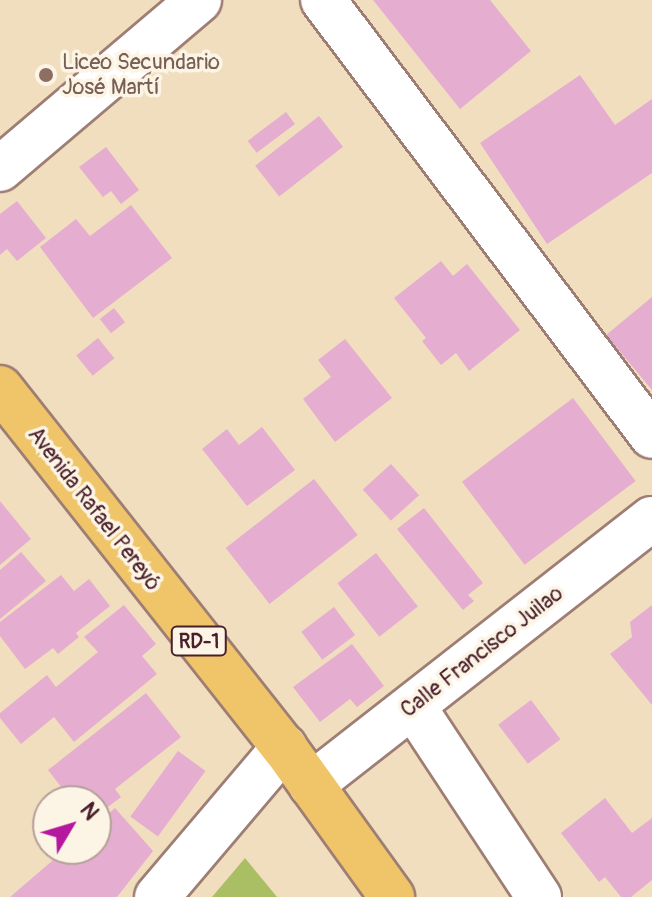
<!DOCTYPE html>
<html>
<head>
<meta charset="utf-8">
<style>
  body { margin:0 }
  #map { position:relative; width:652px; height:897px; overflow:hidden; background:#f1debe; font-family:Pangolin,sans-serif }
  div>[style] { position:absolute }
  .green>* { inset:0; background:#aabf63 }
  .building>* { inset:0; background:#e5aed0; transform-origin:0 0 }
  .roads { filter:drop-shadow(2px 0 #9e7e74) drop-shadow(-2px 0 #9e7e74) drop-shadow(0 2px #9e7e74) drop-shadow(0 -2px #9e7e74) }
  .minor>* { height:44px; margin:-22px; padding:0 22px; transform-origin:22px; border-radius:22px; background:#fff }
  .major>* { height:44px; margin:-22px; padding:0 22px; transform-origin:22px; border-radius:22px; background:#f0c469 }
  .dots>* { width:22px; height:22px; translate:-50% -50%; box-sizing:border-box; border:4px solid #fcf5e5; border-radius:50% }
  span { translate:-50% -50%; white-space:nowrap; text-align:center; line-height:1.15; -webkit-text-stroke:7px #fcf5e5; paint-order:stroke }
  .shield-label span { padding:2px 6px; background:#fcf5e5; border:2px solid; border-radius:6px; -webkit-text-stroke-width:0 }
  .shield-label { font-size:20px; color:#4a1f2b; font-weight:700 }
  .education-label { font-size:22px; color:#785e54 }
  .left { translate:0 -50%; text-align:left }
  .street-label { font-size:22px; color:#4a1f2b }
  .north { position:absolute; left:32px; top:785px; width:80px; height:80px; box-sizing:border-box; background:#fcf5e5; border:2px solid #b59f9b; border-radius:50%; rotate:52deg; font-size:22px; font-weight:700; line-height:32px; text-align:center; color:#4a1f2b }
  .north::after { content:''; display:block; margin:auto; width:28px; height:36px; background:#b5179e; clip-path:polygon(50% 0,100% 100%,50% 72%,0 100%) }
</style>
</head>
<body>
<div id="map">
  <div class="green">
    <div style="clip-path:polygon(245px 858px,277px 897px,212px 897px)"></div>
  </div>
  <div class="building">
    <div style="clip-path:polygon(373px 0,490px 0,531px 51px,460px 109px)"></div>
    <div style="clip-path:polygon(580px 75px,615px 125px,652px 99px,652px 173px,547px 244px,480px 143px)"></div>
    <div style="left:286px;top:112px;width:15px;height:48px;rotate:53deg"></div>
    <div style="left:319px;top:116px;width:39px;height:81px;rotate:52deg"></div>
    <div style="clip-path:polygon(106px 147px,139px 190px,121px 204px,111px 191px,103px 197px,79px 167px)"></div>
    <div style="clip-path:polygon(17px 201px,46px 238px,17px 261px,7px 249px,0 255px,0 214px)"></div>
    <div style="clip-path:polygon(131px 205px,172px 258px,93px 318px,40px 247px,76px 219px,90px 236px)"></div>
    <div style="clip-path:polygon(441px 261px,453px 276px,467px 264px,520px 330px,469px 371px,456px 353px,441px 365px,422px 341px,426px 338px,394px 298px)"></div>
    <div style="clip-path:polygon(652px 297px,652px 390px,606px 335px)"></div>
    <div style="left:114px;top:308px;width:18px;height:18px;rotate:52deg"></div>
    <div style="left:98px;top:338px;width:26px;height:28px;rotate:51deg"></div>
    <div style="clip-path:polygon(345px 339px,392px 398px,335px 442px,303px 399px,331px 377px,318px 360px)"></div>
    <div style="left:573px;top:398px;width:104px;height:139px;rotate:53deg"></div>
    <div style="clip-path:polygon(262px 427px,295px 470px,247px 506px,202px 449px,227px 429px,239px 445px)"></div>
    <div style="left:391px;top:464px;width:42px;height:38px;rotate:48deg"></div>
    <div style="left:314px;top:479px;width:71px;height:112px;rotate:52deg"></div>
    <div style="clip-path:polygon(0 501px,31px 539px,0 565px)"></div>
    <div style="clip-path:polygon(424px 508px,483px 583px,468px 595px,474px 601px,463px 610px,397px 529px)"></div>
    <div style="clip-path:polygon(21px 552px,46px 581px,0 619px,0 570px)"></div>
    <div style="left:376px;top:553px;width:68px;height:49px;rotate:52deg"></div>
    <div style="clip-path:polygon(61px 575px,74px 591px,89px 579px,110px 606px,76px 633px,79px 637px,58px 654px,53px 648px,25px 669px,0 636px,0 622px)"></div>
    <div style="clip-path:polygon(124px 605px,156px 644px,142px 656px,157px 674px,74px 742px,54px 717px,21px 744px,0 718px,0 713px,47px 675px,56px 687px,98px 652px,84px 637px)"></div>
    <div style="clip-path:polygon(652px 605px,652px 705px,610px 654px,632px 637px,630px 622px)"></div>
    <div style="left:334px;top:607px;width:35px;height:41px;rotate:53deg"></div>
    <div style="clip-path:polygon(352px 644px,384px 686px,357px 707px,350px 699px,320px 722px,293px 687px)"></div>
    <div style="clip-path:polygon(146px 693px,181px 737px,115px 789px,121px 797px,104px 810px,97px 801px,72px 801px,48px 770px)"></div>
    <div style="left:531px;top:700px;width:49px;height:41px;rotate:53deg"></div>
    <div style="left:178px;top:751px;width:34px;height:81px;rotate:36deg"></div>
    <div style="clip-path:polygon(605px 798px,632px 833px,652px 818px,652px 880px,631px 897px,621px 897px,605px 877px,599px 882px,561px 833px)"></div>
    <div style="clip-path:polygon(115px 808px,153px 851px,117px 897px,10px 897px,66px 849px,96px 849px,96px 824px)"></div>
  </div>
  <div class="roads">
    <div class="minor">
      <div style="left:323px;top:0;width:546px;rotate:52.96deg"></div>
      <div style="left:0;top:169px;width:261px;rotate:-40.3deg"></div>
      <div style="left:413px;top:706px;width:229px;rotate:56.6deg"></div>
      <div style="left:311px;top:785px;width:432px;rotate:-38deg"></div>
      <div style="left:157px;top:897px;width:197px;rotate:-49.7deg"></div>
    </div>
    <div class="major">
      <div style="left:0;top:388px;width:458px;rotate:51.7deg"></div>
      <div style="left:284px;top:747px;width:185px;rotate:54.2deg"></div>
    </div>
  </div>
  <div class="dots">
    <div style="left:46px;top:75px;background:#8d6e63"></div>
  </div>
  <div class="shield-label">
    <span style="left:199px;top:641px">RD-1</span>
  </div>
  <div class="education-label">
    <span class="left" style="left:62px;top:75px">Liceo Secundario<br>José Martí</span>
  </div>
  <div class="street-label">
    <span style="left:94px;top:509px;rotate:52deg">Avenida Rafael Pereyó</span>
    <span style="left:482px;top:652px;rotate:-38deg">Calle Francisco Juilao</span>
  </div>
  <div class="north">N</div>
</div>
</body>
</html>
